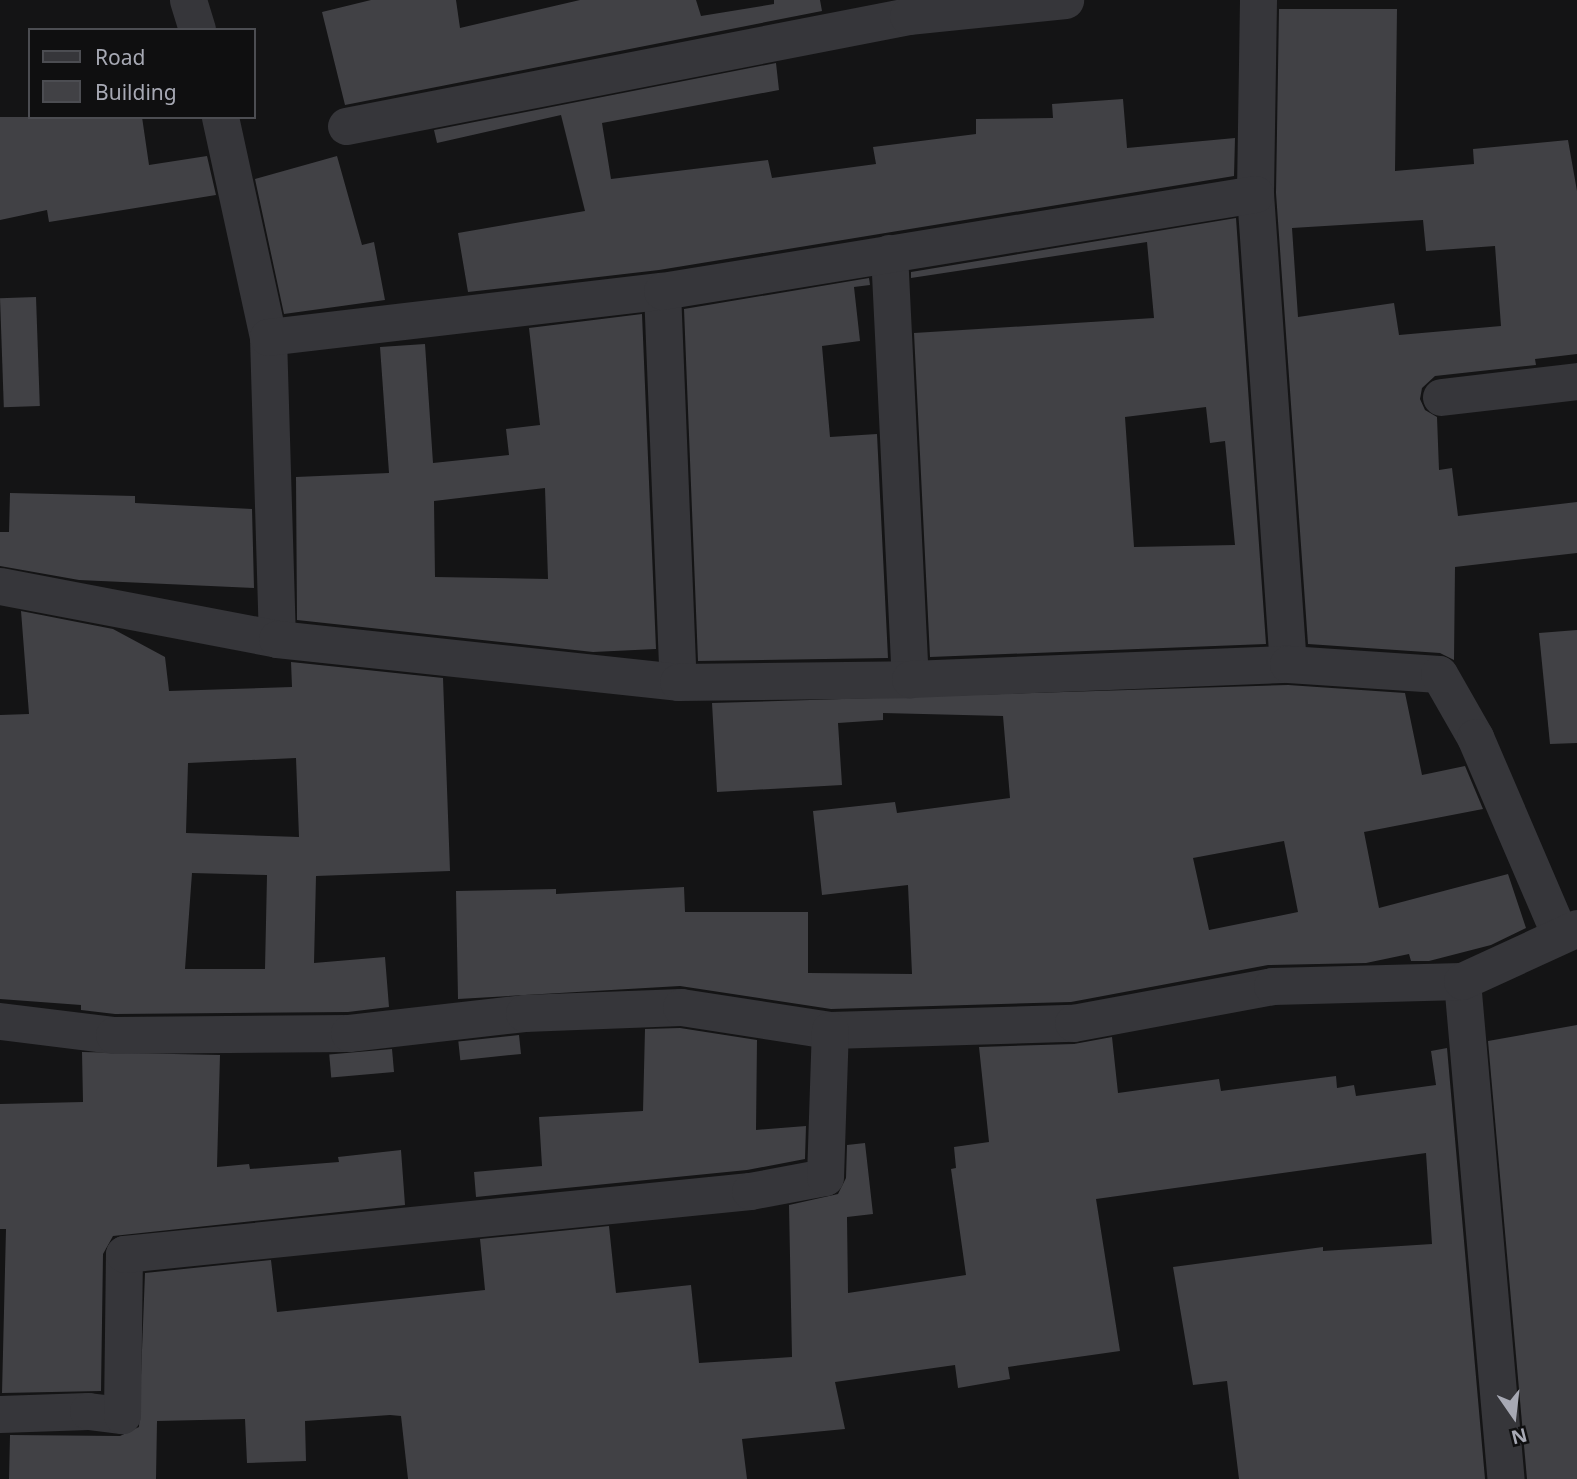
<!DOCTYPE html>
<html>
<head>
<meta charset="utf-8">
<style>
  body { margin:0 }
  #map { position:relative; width:1577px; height:1479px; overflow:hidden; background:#141415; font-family:"Noto Sans",sans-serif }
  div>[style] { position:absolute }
  .building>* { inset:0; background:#414145; transform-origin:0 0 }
  .street>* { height:37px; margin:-18.5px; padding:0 18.5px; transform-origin:18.5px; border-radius:18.5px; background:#36363a }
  span { translate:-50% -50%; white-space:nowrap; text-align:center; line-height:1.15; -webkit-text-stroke:5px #0f0f10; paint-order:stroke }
  .legend { position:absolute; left:28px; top:28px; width:228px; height:91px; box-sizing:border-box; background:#0f0f10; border:2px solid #4c4d52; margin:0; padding:9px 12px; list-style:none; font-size:21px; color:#a7a9b4 }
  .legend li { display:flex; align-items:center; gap:14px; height:35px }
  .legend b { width:35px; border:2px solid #4c4d52 }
  .north { position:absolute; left:1479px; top:1381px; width:70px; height:70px; -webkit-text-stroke:5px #0f0f10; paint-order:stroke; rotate:166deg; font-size:19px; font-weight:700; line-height:28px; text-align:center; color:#a7a9b4 }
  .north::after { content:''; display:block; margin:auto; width:24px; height:32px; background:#a7a9b4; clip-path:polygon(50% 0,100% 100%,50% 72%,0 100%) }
</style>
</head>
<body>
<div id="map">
  <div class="building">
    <div style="clip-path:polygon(371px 0,456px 0,460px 28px,580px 0,696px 0,701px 16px,774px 4px,774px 0,820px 0,822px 11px,345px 105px,322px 12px)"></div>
    <div style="clip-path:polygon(evenodd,1279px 9px,1397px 9px,1395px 171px,1474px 164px,1473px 149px,1568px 140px,1577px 191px,1577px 354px,1535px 359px,1536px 365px,1435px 376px,1422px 388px,1420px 399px,1425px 410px,1437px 417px,1439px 470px,1452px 468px,1458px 516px,1577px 502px,1577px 553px,1455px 567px,1454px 660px,1440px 653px,1308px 644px,1276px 193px,1279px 9px,1423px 220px,1426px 251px,1495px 246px,1501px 326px,1399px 335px,1394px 303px,1298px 317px,1292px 228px,1423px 220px)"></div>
    <div style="clip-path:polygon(776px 63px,779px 90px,602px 123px,611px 179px,768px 160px,772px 178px,876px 164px,873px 147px,976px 134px,976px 119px,1053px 118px,1052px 104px,1123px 99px,1127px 148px,1235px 138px,1234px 176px,659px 270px,468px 292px,458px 233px,585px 211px,561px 115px,437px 143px,434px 130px)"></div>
    <div style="clip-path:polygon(0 117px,142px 117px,149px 165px,207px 156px,216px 195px,49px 222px,47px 210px,0 220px)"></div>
    <div style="clip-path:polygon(337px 156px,362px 245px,374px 242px,385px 300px,284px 314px,255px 179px)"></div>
    <div style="clip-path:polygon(evenodd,1236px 218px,1266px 644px,930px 657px,914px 333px,1154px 318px,1147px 242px,911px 278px,911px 272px,1236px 218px,1206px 407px,1210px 443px,1225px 441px,1235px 545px,1134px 547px,1125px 417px,1206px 407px)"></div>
    <div style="clip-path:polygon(869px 278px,870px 285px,854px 287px,860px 341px,822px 346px,830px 437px,877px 434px,888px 658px,698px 661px,684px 309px)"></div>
    <div style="left:36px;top:297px;width:109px;height:36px;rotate:88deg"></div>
    <div style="clip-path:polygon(evenodd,642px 314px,656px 649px,593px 652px,297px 620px,296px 477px,389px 473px,380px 347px,425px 344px,433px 463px,509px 455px,506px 429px,540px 425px,529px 328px,642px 314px,545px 488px,548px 579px,435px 577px,434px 501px,545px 488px)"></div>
    <div style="clip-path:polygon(10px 493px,135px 496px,135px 503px,252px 509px,254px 588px,79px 580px,0 566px,0 532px,9px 532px)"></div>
    <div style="clip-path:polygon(evenodd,21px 611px,113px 629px,165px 657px,169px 691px,292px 687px,291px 662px,443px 678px,450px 871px,316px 876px,314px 963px,385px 957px,389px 1007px,348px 1012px,115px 1014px,81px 1010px,81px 1005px,0 999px,0 715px,29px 714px,21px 611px,296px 758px,299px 837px,186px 833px,188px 763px,296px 758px,21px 611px,192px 873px,267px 875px,265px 969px,185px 969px,192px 873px)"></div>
    <div style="clip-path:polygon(1577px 630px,1577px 743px,1550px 744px,1539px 633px)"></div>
    <div style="clip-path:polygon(evenodd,1288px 685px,1405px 693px,1422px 775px,1465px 766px,1483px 809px,1364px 832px,1379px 908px,1508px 874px,1526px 928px,1491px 945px,1429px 961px,1411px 961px,1409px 954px,1366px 963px,1268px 965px,1071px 1002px,831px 1009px,680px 986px,458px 999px,456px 891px,556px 889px,556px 894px,684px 887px,685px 912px,808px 912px,808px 973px,912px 974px,908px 885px,822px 895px,813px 811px,895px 802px,897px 813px,1010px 798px,1003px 716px,883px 713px,883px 720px,838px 723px,842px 785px,717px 792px,712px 703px,1288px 685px,1284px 841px,1298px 912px,1209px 930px,1193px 858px,1284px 841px)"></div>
    <div style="clip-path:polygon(1577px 1025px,1577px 1479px,1527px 1479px,1488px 1041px)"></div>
    <div style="clip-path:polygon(680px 1028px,757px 1040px,756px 1130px,806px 1126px,805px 1159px,747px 1170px,476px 1197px,474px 1172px,542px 1166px,539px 1117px,643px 1111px,645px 1029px)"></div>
    <div style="left:519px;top:1035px;width:19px;height:61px;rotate:84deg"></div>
    <div style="clip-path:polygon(1112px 1037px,1118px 1093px,1219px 1079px,1221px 1091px,1336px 1076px,1337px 1088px,1354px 1085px,1356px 1096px,1436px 1085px,1431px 1051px,1447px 1048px,1485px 1479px,1239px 1479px,1227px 1381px,1193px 1385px,1173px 1267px,1323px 1247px,1323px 1251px,1432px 1244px,1426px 1153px,1096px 1199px,1120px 1351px,1008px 1367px,1010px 1379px,958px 1388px,955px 1365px,835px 1382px,845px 1429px,742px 1439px,747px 1479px,408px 1479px,401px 1416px,390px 1415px,305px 1421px,306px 1461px,247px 1463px,245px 1419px,157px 1421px,156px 1479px,9px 1479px,10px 1435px,120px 1436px,139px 1427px,145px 1273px,271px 1260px,277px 1312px,485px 1290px,480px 1239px,609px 1226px,616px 1293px,691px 1285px,699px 1363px,792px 1357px,789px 1205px,838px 1194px,846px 1178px,847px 1145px,865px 1143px,873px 1214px,847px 1217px,848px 1293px,966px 1275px,951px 1169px,956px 1168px,954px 1147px,989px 1142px,979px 1047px,1074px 1044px)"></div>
    <div style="left:392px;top:1049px;width:23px;height:63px;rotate:85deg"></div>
    <div style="clip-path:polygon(82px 1052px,220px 1055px,217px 1167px,249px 1164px,250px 1169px,339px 1162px,338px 1157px,401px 1150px,405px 1205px,113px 1236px,103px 1254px,101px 1391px,2px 1393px,6px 1229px,0 1229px,0 1104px,83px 1102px)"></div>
  </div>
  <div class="street">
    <div style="left:188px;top:0;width:31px;rotate:73deg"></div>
    <div style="left:1258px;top:0;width:194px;rotate:90.9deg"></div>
    <div style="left:1255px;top:194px;width:471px;rotate:86deg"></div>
    <div style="left:220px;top:117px;width:225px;rotate:77.7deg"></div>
    <div style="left:268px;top:337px;width:302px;rotate:88.3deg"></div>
    <div style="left:346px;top:126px;width:573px;rotate:-11.07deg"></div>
    <div style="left:908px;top:16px;width:158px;rotate:-5.8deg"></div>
    <div style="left:889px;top:253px;width:427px;rotate:87.2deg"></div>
    <div style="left:662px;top:291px;width:391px;rotate:87.7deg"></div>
    <div style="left:268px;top:337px;width:397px;rotate:-6.7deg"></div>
    <div style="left:662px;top:291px;width:601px;rotate:-9.29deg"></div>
    <div style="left:1441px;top:397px;width:137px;rotate:-6.7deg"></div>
    <div style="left:0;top:586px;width:282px;rotate:10.8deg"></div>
    <div style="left:277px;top:639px;width:403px;rotate:6.1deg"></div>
    <div style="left:678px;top:682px;width:232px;rotate:-0.7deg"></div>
    <div style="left:910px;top:679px;width:378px;rotate:-2.3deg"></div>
    <div style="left:1288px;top:664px;width:151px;rotate:3.8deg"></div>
    <div style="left:1439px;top:674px;width:73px;rotate:60.3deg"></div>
    <div style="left:1475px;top:737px;width:213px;rotate:66.8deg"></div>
    <div style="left:1462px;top:981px;width:500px;rotate:85deg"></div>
    <div style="left:0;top:1021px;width:115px;rotate:7deg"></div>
    <div style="left:114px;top:1035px;width:235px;rotate:-0.5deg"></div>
    <div style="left:349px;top:1033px;width:176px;rotate:-6.5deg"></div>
    <div style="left:524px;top:1013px;width:157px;rotate:-2.2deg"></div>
    <div style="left:681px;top:1007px;width:151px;rotate:8.8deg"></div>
    <div style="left:830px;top:1030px;width:243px;rotate:-1.7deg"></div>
    <div style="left:1073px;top:1023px;width:202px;rotate:-10.5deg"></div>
    <div style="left:1272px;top:986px;width:190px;rotate:-1.5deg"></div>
    <div style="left:1462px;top:981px;width:127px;rotate:-24.7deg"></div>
    <div style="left:0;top:1414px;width:88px;rotate:-2deg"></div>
    <div style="left:88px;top:1411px;width:34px;rotate:7deg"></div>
    <div style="left:122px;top:1415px;width:161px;rotate:-89.3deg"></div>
    <div style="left:124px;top:1254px;width:629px;rotate:-5.75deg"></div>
    <div style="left:750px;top:1191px;width:76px;rotate:-10.6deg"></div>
    <div style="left:825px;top:1177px;width:147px;rotate:-88.1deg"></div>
  </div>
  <ul class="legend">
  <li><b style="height:9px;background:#36363a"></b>Road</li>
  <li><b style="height:19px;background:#414145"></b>Building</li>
  </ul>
  <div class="north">N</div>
</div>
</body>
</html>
